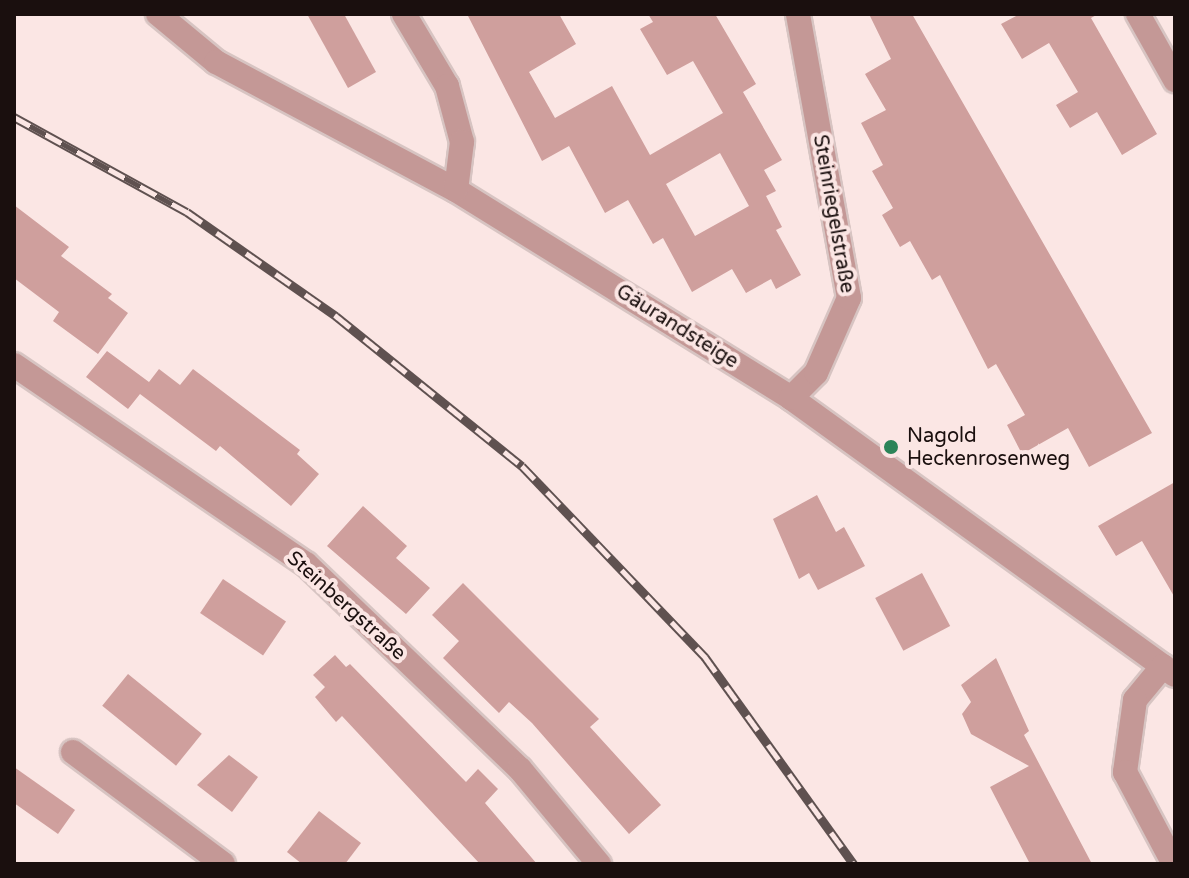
<!DOCTYPE html>
<html>
<head>
<meta charset="utf-8">
<style>
  body { margin:0 }
  #map { position:relative; width:1189px; height:878px; overflow:hidden; background:#fbe6e4; font-family:"Varela Round",sans-serif }
  div>[style] { position:absolute }
  .building>* { inset:0; background:#cf9f9d; transform-origin:0 0 }
  .roads { filter:drop-shadow(2px 0 #d7c4c2) drop-shadow(-2px 0 #d7c4c2) drop-shadow(0 2px #d7c4c2) drop-shadow(0 -2px #d7c4c2) }
  .minor>* { height:24px; margin:-12px; padding:0 12px; transform-origin:12px; border-radius:12px; background:#c49896 }
  .rail>* { height:9px; margin-top:-4.5px; transform-origin:0; background:repeating-linear-gradient(90deg,#fbe6e4 0 18px,#5f5150 0 36px); box-sizing:border-box; border-block:2px solid #5f5150 }
  .dots>* { width:22px; height:22px; translate:-50% -50%; box-sizing:border-box; border:4px solid #fbe6e4; border-radius:50% }
  span { translate:-50% -50%; white-space:nowrap; text-align:center; line-height:1.15; -webkit-text-stroke:8px #fbe6e4; paint-order:stroke }
  .street-label { font-size:20px; color:#1a0f0e }
  .poi-label { font-size:20px; color:#1a0f0e }
  .left { translate:0 -50%; text-align:left }
  .frame { position:absolute; inset:0; border:16px solid #1a0f0e; pointer-events:none }
</style>
</head>
<body>
<div id="map">
  <div class="building">
    <div style="clip-path:polygon(307px 14px,344px 14px,376px 72px,348px 88px)"></div>
    <div style="clip-path:polygon(evenodd,467px 14px,559px 14px,576px 44px,529px 72px,555px 118px,612px 86px,650px 155px,723px 113px,693px 61px,667px 75px,640px 29px,653px 22px,648px 14px,715px 14px,756px 84px,743px 92px,782px 160px,764px 170px,776px 191px,766px 196px,782px 227px,776px 230px,801px 275px,776px 289px,771px 279px,746px 293px,732px 269px,692px 292px,663px 238px,653px 244px,628px 200px,605px 213px,569px 146px,542px 161px,467px 14px,720px 153px,749px 206px,695px 236px,666px 184px,720px 153px)"></div>
    <div style="clip-path:polygon(869px 14px,912px 14px,1152px 433px,1089px 467px,1068px 428px,1022px 454px,1007px 425px,1025px 415px,996px 364px,988px 369px,940px 275px,932px 280px,910px 241px,900px 247px,882px 215px,893px 208px,872px 171px,883px 165px,861px 123px,886px 110px,865px 74px,891px 59px)"></div>
    <div style="clip-path:polygon(1020px 14px,1098px 14px,1091px 18px,1157px 134px,1122px 155px,1097px 112px,1070px 128px,1056px 105px,1078px 92px,1049px 43px,1022px 59px,1001px 24px)"></div>
    <div style="clip-path:polygon(14px 205px,69px 247px,61px 256px,112px 294px,108px 298px,128px 313px,98px 354px,53px 321px,59px 312px,14px 278px)"></div>
    <div style="clip-path:polygon(107px 351px,149px 382px,159px 369px,180px 385px,193px 369px,300px 450px,297px 454px,319px 474px,291px 506px,220px 446px,216px 451px,140px 394px,128px 409px,86px 377px)"></div>
    <div style="clip-path:polygon(1175px 482px,1175px 598px,1142px 541px,1116px 556px,1098px 526px)"></div>
    <div style="clip-path:polygon(817px 495px,836px 532px,844px 527px,865px 566px,818px 590px,809px 573px,799px 579px,773px 519px)"></div>
    <div style="clip-path:polygon(363px 506px,407px 546px,396px 558px,430px 588px,406px 614px,327px 546px)"></div>
    <div style="left:922px;top:573px;width:60px;height:53px;rotate:62deg"></div>
    <div style="left:223px;top:579px;width:76px;height:41px;rotate:34deg"></div>
    <div style="clip-path:polygon(463px 583px,599px 719px,590px 727px,661px 805px,629px 834px,532px 723px,509px 702px,499px 713px,443px 658px,459px 641px,432px 615px)"></div>
    <div style="clip-path:polygon(335px 655px,346px 667px,350px 664px,466px 782px,478px 769px,498px 789px,485px 803px,537px 864px,480px 864px,342px 716px,336px 722px,315px 697px,325px 687px,313px 675px)"></div>
    <div style="clip-path:polygon(996px 658px,1029px 731px,1024px 735px,1092px 864px,1030px 864px,990px 787px,1029px 766px,971px 734px,962px 714px,971px 702px,961px 685px)"></div>
    <div style="left:128px;top:674px;width:95px;height:41px;rotate:39deg"></div>
    <div style="clip-path:polygon(229px 755px,258px 777px,232px 812px,197px 785px)"></div>
    <div style="clip-path:polygon(14px 767px,75px 810px,58px 834px,14px 803px)"></div>
    <div style="clip-path:polygon(319px 811px,361px 843px,345px 864px,302px 864px,287px 852px)"></div>
  </div>
  <div class="roads">
    <div class="minor">
      <div style="left:158px;top:14px;width:75px;rotate:39.6deg"></div>
      <div style="left:216px;top:62px;width:272px;rotate:28.1deg"></div>
      <div style="left:456px;top:190px;width:394px;rotate:31.8deg"></div>
      <div style="left:791px;top:398px;width:473px;rotate:35.8deg"></div>
      <div style="left:404px;top:14px;width:84px;rotate:59.2deg"></div>
      <div style="left:447px;top:86px;width:58px;rotate:75deg"></div>
      <div style="left:462px;top:142px;width:48px;rotate:97.1deg"></div>
      <div style="left:1138px;top:14px;width:76px;rotate:60.7deg"></div>
      <div style="left:14px;top:365px;width:353px;rotate:34.3deg"></div>
      <div style="left:306px;top:564px;width:296px;rotate:43.8deg"></div>
      <div style="left:520px;top:769px;width:124px;rotate:50.3deg"></div>
      <div style="left:791px;top:398px;width:35px;rotate:-45deg"></div>
      <div style="left:816px;top:373px;width:82px;rotate:-66.3deg"></div>
      <div style="left:849px;top:298px;width:289px;rotate:-100.2deg"></div>
      <div style="left:1163px;top:666px;width:44px;rotate:129.5deg"></div>
      <div style="left:1135px;top:700px;width:73px;rotate:97.9deg"></div>
      <div style="left:1125px;top:772px;width:104px;rotate:62deg"></div>
      <div style="left:73px;top:752px;width:187px;rotate:36.7deg"></div>
    </div>
  </div>
  <div class="rail">
    <div style="left:14px;top:117px;width:197px;rotate:28.8deg"></div>
    <div style="left:187px;top:212px;width:182px;rotate:34.9deg"></div>
    <div style="left:336px;top:316px;width:239px;rotate:38.9deg"></div>
    <div style="left:522px;top:466px;width:265px;rotate:46.2deg"></div>
    <div style="left:705px;top:657px;width:255px;rotate:54.3deg"></div>
  </div>
  <div class="dots">
    <div style="left:891px;top:447px;background:#2c8458"></div>
  </div>
  <div class="street-label">
    <span style="left:833px;top:214px;rotate:80deg">Steinriegelstraße</span>
    <span style="left:677px;top:327px;rotate:32deg">Gäurandsteige</span>
    <span style="left:346px;top:606px;rotate:42deg">Steinbergstraße</span>
  </div>
  <div class="poi-label">
    <span class="left" style="left:907px;top:448px">Nagold<br>Heckenrosenweg</span>
  </div>
  <div class="frame"></div>
</div>
</body>
</html>
